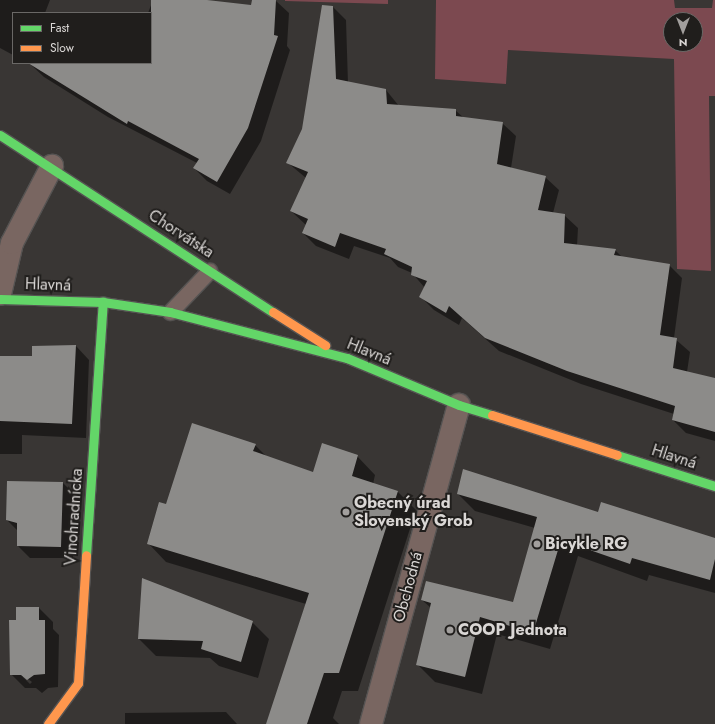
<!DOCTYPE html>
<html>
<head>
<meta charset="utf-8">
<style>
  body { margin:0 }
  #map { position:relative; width:715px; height:724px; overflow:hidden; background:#393634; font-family:Jost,sans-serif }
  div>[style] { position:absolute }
  .green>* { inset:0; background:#7c4950 }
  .shadow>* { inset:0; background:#0007 }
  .building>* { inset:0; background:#8c8b89 }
  .roads { filter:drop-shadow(1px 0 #555352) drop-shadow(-1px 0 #555352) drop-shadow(0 1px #555352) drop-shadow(0 -1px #555352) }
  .lane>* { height:15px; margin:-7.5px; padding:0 7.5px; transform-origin:7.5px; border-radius:7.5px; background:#796661 }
  .street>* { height:22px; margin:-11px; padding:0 11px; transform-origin:11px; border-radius:11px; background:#796661 }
  .fast>* { height:9px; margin:-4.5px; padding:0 4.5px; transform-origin:4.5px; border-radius:4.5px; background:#63d668 }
  .slow>* { height:9px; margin:-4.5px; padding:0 4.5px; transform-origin:4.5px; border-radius:4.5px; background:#ff974d }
  .dots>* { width:11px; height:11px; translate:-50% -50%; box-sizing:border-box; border:2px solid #201e1c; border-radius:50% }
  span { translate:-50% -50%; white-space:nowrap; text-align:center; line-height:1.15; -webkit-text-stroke:4px #201e1c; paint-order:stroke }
  .street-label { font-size:16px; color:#dad7d5 }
  .poi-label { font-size:16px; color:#dad7d5; font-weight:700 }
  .left { translate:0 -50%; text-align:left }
  .legend { position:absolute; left:12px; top:12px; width:140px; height:52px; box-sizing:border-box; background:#201e1c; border:1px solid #6a6866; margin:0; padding:5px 7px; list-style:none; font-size:12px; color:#dad7d5 }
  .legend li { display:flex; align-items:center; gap:8px; height:20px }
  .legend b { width:20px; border:1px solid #6a6866 }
  .north { position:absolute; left:663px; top:12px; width:40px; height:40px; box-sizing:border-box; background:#201e1c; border:1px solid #6a6866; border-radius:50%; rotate:180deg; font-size:11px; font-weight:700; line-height:16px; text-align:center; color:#dad7d5 }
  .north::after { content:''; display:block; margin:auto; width:14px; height:18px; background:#a29f9d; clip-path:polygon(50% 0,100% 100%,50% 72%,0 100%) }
</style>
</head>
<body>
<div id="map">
  <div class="green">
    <div style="clip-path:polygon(285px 0,388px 0,388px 4px,285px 1px)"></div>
    <div style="clip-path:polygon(evenodd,436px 0,674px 0,675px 8px,712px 8px,713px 0,715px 0,715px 96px,709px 96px,711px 271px,677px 269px,674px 59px,508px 50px,506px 84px,435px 79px,436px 0,671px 20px,695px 20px,695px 44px,671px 44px,671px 20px)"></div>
  </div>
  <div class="shadow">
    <div style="clip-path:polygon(0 0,50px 0,45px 13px,13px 13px,13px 55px,0 48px)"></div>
    <div style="clip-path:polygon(153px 0,198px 0,252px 6px,253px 0,276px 1px,289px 13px,287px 46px,290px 50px,261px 141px,230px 194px,207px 181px,194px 168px,197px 163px,108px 117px,44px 77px,29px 63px,151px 63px,151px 13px,148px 13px)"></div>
    <div style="clip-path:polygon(333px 7px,346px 20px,348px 83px,386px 90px,399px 106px,455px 110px,464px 118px,502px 123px,516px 136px,511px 168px,545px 177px,559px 190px,553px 213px,564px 215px,578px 228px,577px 246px,615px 250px,623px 258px,669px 265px,682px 278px,674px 338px,690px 352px,687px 372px,715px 379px,715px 441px,686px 433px,673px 420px,674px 414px,581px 384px,499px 351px,462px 318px,459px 325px,434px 310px,421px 297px,425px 288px,412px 273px,398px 267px,390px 258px,354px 246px,349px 259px,316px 246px,303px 233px,306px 225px,291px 211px,306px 178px,288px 163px,303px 129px)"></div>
    <div style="clip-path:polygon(76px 346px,89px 360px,86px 438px,22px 435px,22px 454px,0 454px,0 356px,33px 357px)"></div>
    <div style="clip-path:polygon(255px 445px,267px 457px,314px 473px,357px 456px,375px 475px,373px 484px,398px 492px,416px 510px,358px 691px,342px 691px,333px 718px,339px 724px,267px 724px,306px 604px,166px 562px,148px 543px,167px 505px)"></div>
    <div style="clip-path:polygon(63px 483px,75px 495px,73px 558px,30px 558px,18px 546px,18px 531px,7px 520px)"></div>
    <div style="clip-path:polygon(458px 494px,598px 513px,715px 539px,715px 593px,649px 575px,647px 581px,578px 556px,550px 649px,497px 634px,482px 694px,435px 682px,417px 664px,431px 608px,422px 600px,514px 604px,535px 528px,475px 511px)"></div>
    <div style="clip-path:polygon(evenodd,39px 608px,53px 622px,53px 629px,59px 635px,58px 687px,48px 688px,42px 693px,36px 688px,25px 688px,11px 674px,17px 621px,39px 608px,23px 675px,32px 682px,30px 684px,23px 677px,23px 675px)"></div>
    <div style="clip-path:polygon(252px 622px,269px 639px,258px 678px,219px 666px,210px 658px,156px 656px,139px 639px)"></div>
    <div style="clip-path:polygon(226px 712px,237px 724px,125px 724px,125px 713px)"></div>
  </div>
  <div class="building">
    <div style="clip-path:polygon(151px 0,207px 0,251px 5px,252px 0,276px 0,274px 35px,278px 36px,248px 128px,217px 182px,193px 168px,199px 159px,128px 121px,127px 124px,28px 63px,151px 63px)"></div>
    <div style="clip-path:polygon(322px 5px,333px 6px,336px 79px,386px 89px,387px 104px,456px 109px,456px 116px,503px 122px,497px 164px,546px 176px,538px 210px,565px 214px,564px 243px,616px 249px,614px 255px,670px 264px,660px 335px,677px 338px,673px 368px,715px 378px,715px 432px,672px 420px,675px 406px,567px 371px,485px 338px,449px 306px,446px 313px,419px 297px,427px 281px,411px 275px,412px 267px,384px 254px,386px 249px,340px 233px,335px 247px,302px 233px,308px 219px,290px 211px,308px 172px,286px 163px,302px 129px)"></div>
    <div style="clip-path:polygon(76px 345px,72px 424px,0 421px,0 356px,32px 356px,32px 346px)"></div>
    <div style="clip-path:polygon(192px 423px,256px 444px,253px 451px,313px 472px,322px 443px,358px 455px,352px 476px,398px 491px,339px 673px,324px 673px,307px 724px,266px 724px,309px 593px,147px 544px,159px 502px,166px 504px)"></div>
    <div style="clip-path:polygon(463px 469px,598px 512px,601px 502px,715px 538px,715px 559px,710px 580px,632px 558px,630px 564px,561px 540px,533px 633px,480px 617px,465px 677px,416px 665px,431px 603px,421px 600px,426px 581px,513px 602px,537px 517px,457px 494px)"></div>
    <div style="clip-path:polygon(7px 481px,63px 482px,61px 547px,17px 546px,17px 523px,6px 520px)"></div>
    <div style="clip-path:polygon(142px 578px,253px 621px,241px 662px,201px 649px,203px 641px,138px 639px)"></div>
    <div style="clip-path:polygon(16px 607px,39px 607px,39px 620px,45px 620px,45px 674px,34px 675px,27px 680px,21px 675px,10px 675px,9px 620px,16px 620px)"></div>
  </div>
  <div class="roads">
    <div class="lane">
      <div style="left:170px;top:312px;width:57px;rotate:-46.4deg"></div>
    </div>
    <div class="street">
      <div style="left:0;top:294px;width:52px;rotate:-76.8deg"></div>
      <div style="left:12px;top:243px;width:87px;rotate:-62.5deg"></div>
      <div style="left:371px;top:724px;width:331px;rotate:-74.6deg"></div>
    </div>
    <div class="fast">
      <div style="left:0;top:135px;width:325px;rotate:33deg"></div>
      <div style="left:0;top:299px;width:103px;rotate:1.7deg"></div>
      <div style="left:103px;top:302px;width:68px;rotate:8.5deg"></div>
      <div style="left:170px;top:312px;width:183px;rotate:14.6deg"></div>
      <div style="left:347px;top:358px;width:121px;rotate:22.8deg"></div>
      <div style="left:459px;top:405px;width:34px;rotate:17deg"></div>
      <div style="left:617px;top:455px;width:103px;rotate:17.6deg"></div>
      <div style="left:86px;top:555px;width:254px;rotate:-86.2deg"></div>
    </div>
    <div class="slow">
      <div style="left:273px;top:312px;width:62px;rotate:32.4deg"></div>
      <div style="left:492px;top:415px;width:131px;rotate:17.7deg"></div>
      <div style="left:48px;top:724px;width:51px;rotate:-53.8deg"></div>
      <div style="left:78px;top:683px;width:128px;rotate:-86.4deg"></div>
    </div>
  </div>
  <div class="dots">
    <div style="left:346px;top:512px;background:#a29f9d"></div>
    <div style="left:537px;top:544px;background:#a29f9d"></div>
    <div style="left:450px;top:630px;background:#a29f9d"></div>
  </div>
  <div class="street-label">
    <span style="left:181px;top:234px;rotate:33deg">Chorvátska</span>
    <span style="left:48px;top:285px;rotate:2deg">Hlavná</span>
    <span style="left:369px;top:352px;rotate:22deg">Hlavná</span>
    <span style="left:674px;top:457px;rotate:18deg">Hlavná</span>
    <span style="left:74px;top:517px;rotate:-86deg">Vinohradnícka</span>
    <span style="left:408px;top:587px;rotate:-75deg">Obchodná</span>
  </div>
  <div class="poi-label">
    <span class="left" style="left:354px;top:512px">Obecný úrad<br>Slovenský Grob</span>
    <span class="left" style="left:545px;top:544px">Bicykle RG</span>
    <span class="left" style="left:458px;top:630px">COOP Jednota</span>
  </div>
  <ul class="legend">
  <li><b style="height:5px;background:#63d668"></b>Fast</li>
  <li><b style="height:5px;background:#ff974d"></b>Slow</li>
  </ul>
  <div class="north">N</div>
</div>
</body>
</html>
